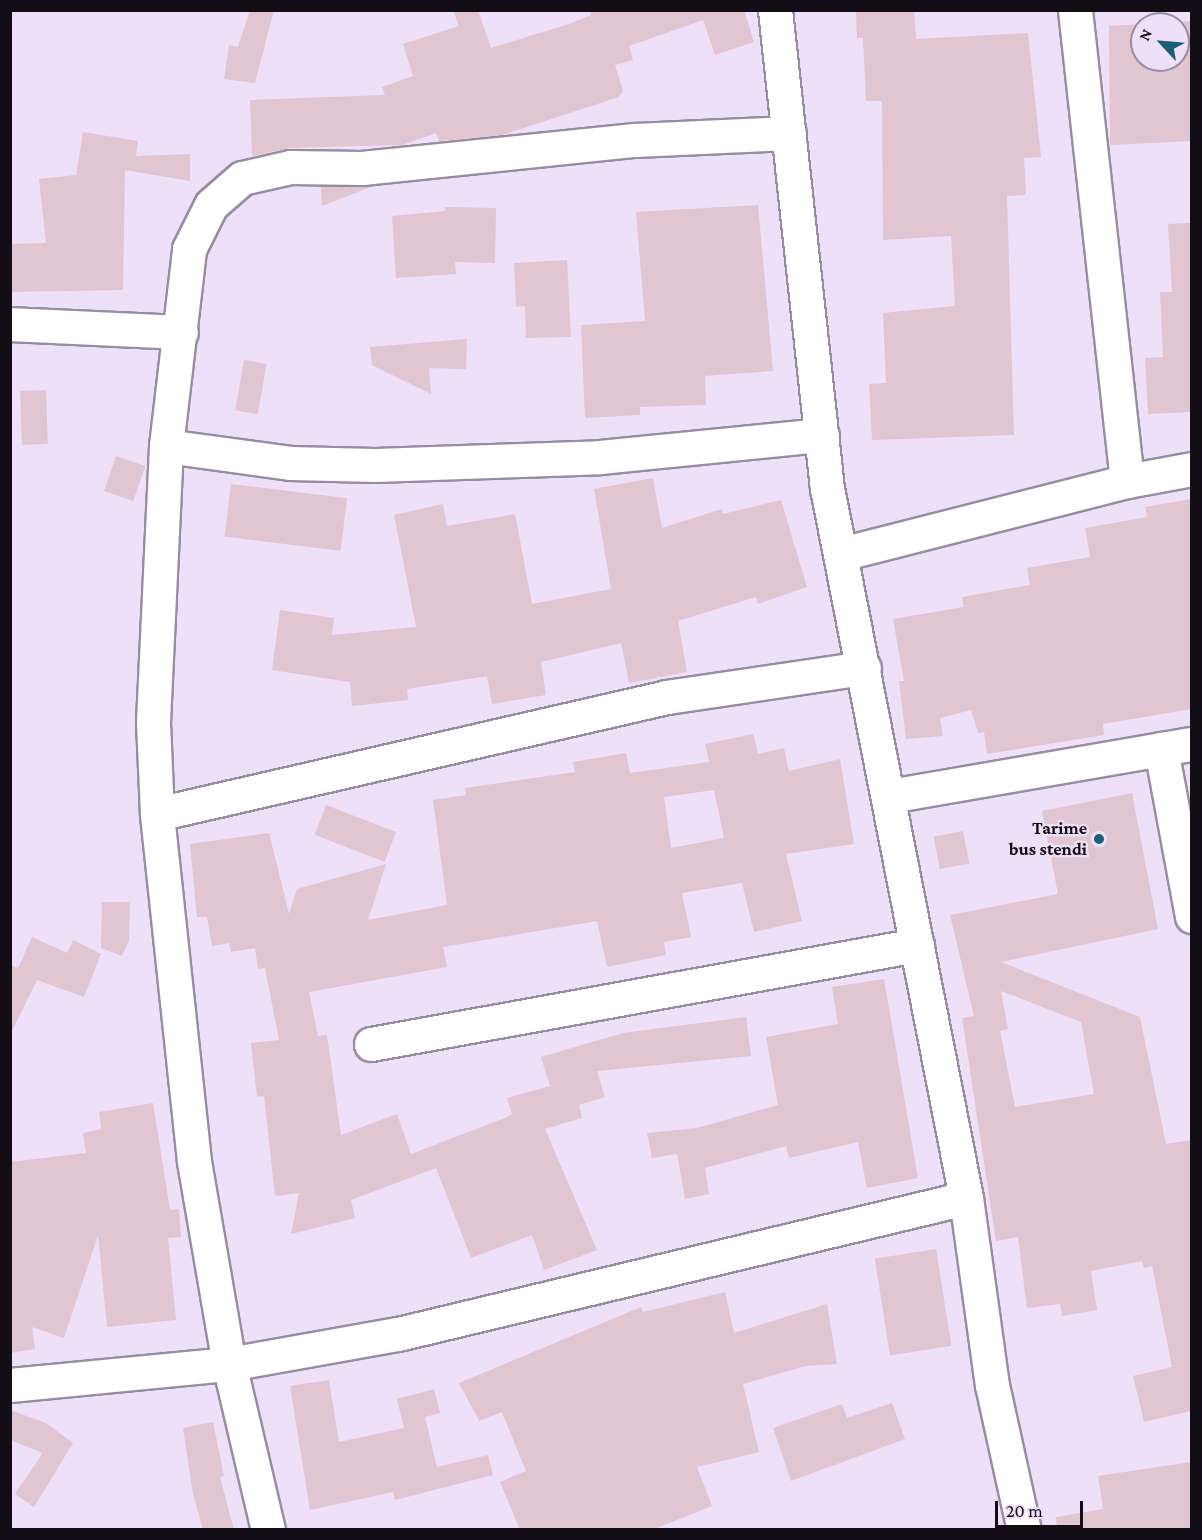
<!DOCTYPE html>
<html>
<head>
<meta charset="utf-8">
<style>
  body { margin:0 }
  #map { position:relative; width:1202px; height:1540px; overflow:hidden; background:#ede0f8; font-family:"Crimson Pro",serif }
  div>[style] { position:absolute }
  .building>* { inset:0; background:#e1c5d1; transform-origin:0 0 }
  .roads { filter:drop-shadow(2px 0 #988ca2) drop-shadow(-2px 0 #988ca2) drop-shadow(0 2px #988ca2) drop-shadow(0 -2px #988ca2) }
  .minor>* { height:33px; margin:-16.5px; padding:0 16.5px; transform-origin:16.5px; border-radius:16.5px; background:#fff }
  .dots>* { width:16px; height:16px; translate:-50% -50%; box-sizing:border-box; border:3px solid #ede0f8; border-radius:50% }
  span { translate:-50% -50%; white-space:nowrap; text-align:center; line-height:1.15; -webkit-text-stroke:4.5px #ede0f8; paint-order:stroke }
  .poi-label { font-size:18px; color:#130e16; font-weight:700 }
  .right { translate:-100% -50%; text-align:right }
  .frame { position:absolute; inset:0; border:12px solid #130e16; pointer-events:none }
  .north { position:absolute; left:1130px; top:12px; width:60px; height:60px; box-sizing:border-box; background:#ede0f8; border:2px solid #968c9e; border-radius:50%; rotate:296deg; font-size:16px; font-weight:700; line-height:24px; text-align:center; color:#130e16 }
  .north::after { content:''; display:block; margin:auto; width:21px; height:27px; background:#1a5f71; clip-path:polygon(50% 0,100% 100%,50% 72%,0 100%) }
  .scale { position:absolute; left:995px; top:1501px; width:88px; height:27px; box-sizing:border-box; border:3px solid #130e16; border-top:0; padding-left:8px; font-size:18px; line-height:21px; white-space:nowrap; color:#130e16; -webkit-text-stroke:4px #ede0f8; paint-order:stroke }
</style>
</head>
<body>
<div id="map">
  <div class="building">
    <div style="clip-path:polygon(250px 10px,274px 10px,255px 83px,224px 79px,229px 45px,238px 47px)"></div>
    <div style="clip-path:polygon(453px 10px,478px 10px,491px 48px,569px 24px,591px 15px,590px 10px,744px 10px,754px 42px,715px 55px,703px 20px,629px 46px,633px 60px,615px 65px,623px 91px,619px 97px,502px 135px,439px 141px,436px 133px,402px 145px,290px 148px,252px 156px,250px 100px,385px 95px,382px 87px,413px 76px,403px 44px,459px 26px)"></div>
    <div style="clip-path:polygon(856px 10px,914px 10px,916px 39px,1028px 33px,1041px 157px,1024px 158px,1026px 195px,1007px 196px,1014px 435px,872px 440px,869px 384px,886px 383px,883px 313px,955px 306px,951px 236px,883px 240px,882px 101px,866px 101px,863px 38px,857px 38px)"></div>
    <div style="clip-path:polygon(evenodd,1191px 21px,1191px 141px,1110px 145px,1109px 26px,1191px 21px,1142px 24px,1178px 24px,1178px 60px,1142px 60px,1142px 24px)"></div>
    <div style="clip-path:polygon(83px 132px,138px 141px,136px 156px,190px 154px,190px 181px,125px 170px,123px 290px,10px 292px,10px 244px,46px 243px,39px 179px,76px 175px)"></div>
    <div style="clip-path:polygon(321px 186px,362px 187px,373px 186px,322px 206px)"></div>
    <div style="clip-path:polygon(758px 205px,773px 371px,705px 376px,706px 405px,640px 407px,640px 415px,585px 418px,581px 325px,645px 321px,636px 212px)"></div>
    <div style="clip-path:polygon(445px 207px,496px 208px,495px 263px,455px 262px,456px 274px,396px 278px,392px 216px,445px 211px)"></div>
    <div style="clip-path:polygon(1191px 223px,1191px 412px,1148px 414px,1145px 358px,1163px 357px,1160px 292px,1172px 292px,1168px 224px)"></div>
    <div style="clip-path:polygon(567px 260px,571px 337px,526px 338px,525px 306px,516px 307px,514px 263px)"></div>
    <div style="clip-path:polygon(467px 339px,466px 369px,429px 368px,431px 394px,372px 365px,370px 347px)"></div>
    <div style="left:244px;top:360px;width:23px;height:51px;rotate:10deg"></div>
    <div style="left:46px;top:390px;width:54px;height:26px;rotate:88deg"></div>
    <div style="left:116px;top:456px;width:31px;height:37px;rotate:19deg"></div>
    <div style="clip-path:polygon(653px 478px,662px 528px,722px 509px,723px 514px,781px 500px,807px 587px,758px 604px,756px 597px,678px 621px,687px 672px,629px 683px,621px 643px,541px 662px,546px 695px,492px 704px,487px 676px,407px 689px,408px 700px,352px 706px,350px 682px,272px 670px,280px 610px,334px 618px,332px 635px,416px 627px,394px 515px,443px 504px,447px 526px,515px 514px,532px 604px,611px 589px,594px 489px)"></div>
    <div style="left:231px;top:484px;width:117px;height:53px;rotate:7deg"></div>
    <div style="clip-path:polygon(1191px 499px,1191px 709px,1103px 724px,1104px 735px,987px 754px,984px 732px,978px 733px,971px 710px,940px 718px,943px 736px,906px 739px,899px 681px,904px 681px,893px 619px,964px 607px,962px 597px,1030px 585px,1027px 568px,1090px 557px,1085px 528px,1147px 517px,1145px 507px)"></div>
    <div style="clip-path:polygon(evenodd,753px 734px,758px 754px,784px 748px,789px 771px,840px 759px,854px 844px,786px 854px,802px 921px,754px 932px,742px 883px,682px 893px,691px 937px,664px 942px,666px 955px,607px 967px,597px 921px,443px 947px,447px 967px,309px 992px,318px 1036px,327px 1035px,341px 1135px,397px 1114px,411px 1154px,505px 1118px,512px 1114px,507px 1098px,550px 1086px,541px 1057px,623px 1033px,746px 1017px,751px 1056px,597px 1071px,605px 1097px,579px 1105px,582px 1118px,545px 1129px,597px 1250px,544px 1270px,532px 1235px,471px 1258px,436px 1168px,351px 1200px,355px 1218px,291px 1234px,299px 1193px,275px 1196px,264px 1096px,257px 1097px,251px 1043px,279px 1040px,265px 968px,258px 969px,255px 948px,231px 952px,229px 943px,212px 946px,207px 917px,197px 917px,190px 844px,269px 833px,289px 914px,297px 889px,386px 864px,368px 920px,447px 905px,433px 800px,466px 795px,465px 788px,575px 772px,573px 762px,626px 753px,630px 773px,709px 762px,705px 744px,753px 734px,714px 790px,724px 838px,671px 848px,664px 797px,714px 790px)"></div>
    <div style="clip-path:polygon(evenodd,1132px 793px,1158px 929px,1001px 962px,1140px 1017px,1166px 1144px,1191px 1140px,1191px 1411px,1144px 1422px,1133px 1376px,1172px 1367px,1152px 1266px,1144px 1268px,1142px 1261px,1091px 1271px,1097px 1310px,1062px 1316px,1060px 1304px,1027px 1308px,1018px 1237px,996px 1241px,962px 1018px,974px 1016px,950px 915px,1058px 894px,1042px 811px,1132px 793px,1001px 991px,1081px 1022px,1094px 1094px,1015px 1107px,1000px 1031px,1008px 1029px,1001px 991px)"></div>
    <div style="left:326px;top:805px;width:75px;height:32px;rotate:21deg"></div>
    <div style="left:963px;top:831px;width:33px;height:30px;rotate:79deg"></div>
    <div style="clip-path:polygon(102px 902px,130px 902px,129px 941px,122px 956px,101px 948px)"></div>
    <div style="clip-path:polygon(32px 937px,67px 953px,73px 940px,101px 954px,84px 997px,37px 980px,10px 1035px,10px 965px,18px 968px)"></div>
    <div style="clip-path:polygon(884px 979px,918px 1178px,867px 1188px,858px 1142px,789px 1158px,786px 1146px,705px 1168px,709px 1194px,685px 1199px,677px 1154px,652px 1158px,647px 1133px,697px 1128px,778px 1105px,766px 1037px,838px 1024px,832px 987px)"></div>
    <div style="clip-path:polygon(153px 1103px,170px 1210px,179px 1209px,181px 1237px,168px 1238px,176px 1320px,107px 1327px,98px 1235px,64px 1338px,32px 1327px,35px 1349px,10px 1353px,10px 1162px,86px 1153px,83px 1133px,101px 1129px,99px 1112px)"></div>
    <div style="left:936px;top:1249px;width:98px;height:62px;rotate:81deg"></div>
    <div style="clip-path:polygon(725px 1292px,734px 1333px,827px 1304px,837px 1364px,805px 1366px,743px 1384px,759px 1452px,697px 1467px,712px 1506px,652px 1530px,520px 1530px,500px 1482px,526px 1471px,502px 1412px,479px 1421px,459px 1383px,641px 1307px,643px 1312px)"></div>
    <div style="clip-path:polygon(329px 1380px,339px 1442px,404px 1428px,397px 1399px,434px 1389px,440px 1413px,425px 1417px,437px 1467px,488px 1455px,493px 1475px,395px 1500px,393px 1492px,310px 1510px,290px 1386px)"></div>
    <div style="clip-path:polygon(892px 1403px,905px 1439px,791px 1481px,773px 1428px,842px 1404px,847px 1418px)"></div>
    <div style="clip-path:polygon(10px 1410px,46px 1423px,73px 1443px,34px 1507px,15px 1494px,43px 1453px,10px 1440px)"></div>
    <div style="clip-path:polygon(213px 1422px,224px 1476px,220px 1477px,234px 1530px,203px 1530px,193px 1494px,183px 1428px)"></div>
    <div style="clip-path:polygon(1191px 1462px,1191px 1530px,1057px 1530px,1056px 1517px,1103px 1509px,1098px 1476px)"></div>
  </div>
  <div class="roads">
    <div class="minor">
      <div style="left:775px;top:10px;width:481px;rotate:83.8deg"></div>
      <div style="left:827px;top:488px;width:723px;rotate:78.92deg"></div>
      <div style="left:966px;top:1198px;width:189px;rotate:82.1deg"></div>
      <div style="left:992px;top:1385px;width:148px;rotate:77.6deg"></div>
      <div style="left:1075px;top:10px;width:474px;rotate:83.7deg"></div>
      <div style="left:10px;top:324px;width:171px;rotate:2.7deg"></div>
      <div style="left:166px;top:446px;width:125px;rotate:7.8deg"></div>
      <div style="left:290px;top:463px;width:85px;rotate:1.3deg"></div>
      <div style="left:375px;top:465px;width:225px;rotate:-2deg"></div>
      <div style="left:600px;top:457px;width:223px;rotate:-5.7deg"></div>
      <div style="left:841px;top:554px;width:295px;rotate:-14.3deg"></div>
      <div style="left:1127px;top:481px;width:66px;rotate:-10.5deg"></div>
      <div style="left:1161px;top:749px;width:170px;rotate:79.5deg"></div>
      <div style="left:890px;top:796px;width:306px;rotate:-9.8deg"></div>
      <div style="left:157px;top:814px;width:523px;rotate:-12.92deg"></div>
      <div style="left:667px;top:697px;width:199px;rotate:-8.4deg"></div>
      <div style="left:371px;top:1044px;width:555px;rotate:-10.28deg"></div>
      <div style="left:10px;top:1385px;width:220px;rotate:-5.5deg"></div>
      <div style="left:229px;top:1364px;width:172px;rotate:-10.1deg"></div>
      <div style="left:398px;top:1334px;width:584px;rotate:-13.47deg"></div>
      <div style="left:268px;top:1530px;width:171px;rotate:-103.2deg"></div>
      <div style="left:229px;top:1364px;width:206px;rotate:-99.8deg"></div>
      <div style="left:194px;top:1161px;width:349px;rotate:-96.1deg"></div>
      <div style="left:157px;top:814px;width:92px;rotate:-92.5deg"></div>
      <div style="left:153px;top:722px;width:276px;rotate:-87.3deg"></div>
      <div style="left:166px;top:446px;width:198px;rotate:-83.3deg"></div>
      <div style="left:189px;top:249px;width:49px;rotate:-63.4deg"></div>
      <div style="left:211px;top:205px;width:41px;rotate:-41.1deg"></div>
      <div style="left:242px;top:178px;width:49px;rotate:-12.9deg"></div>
      <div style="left:290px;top:167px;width:72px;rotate:0.8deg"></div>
      <div style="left:362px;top:168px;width:274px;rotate:-5.9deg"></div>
      <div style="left:635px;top:140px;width:154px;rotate:-2.6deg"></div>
    </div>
  </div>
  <div class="dots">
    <div style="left:1099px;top:839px;background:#1a5f71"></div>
  </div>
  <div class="poi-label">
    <span class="right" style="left:1087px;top:839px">Tarime<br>bus stendi</span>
  </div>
  <div class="frame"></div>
  <div class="north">N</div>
  <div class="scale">20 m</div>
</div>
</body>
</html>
